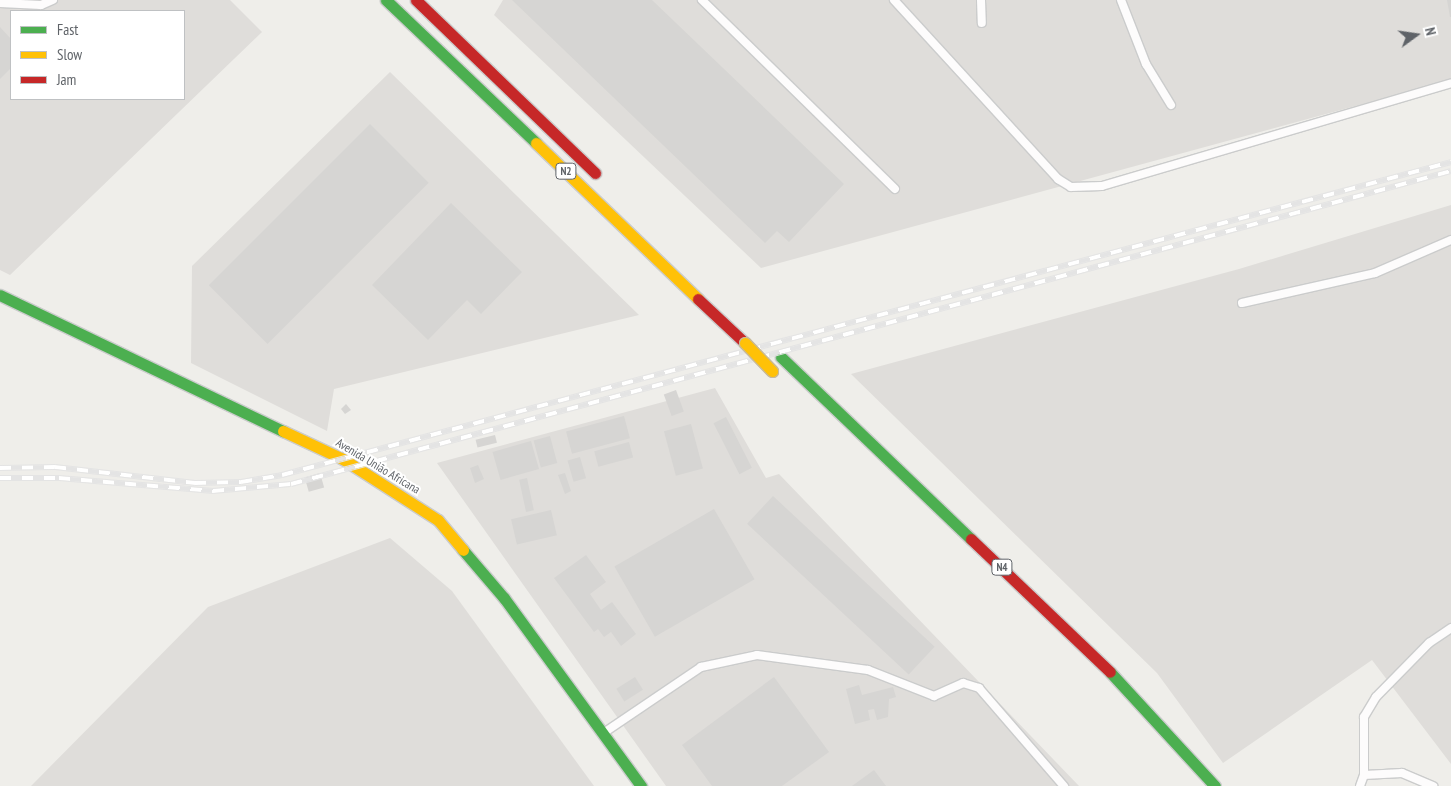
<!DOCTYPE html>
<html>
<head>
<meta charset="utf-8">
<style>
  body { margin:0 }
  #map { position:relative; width:1451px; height:786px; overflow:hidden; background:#efeeea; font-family:"PT Sans Narrow",sans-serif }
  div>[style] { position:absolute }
  .industrial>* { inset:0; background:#dfddda }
  .building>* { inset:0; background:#d6d5d3; transform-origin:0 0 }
  .roads { filter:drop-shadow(1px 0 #cbcccc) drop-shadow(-1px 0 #cbcccc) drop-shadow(0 1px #cbcccc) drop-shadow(0 -1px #cbcccc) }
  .lane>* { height:8px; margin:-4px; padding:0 4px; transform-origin:4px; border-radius:4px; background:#fdfcfc }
  .fast>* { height:11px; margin:-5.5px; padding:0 5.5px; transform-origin:5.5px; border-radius:5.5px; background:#4caf50 }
  .slow>* { height:11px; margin:-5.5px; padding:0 5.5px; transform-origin:5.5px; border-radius:5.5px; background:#ffc107 }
  .jam>* { height:11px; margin:-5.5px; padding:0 5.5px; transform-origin:5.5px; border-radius:5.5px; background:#c62828 }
  .rail>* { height:5.5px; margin-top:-2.75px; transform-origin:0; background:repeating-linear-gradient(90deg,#fff 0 11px,#e4e4e4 0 22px); box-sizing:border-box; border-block:1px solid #e4e4e4 }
  .bridges { filter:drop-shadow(1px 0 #c8b996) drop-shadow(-1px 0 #c8b996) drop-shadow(0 1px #c8b996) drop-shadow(0 -1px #c8b996) }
  .slow-bridge>* { height:11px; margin:-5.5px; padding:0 5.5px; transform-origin:5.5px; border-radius:5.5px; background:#ffc107 }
  span { translate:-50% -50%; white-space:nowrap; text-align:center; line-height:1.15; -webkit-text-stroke:4px #fff; paint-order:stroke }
  .shield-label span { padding:1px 4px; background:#fff; border:1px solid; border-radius:4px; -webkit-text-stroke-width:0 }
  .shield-label { font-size:11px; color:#5f6368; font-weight:700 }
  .street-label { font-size:12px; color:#5f6368 }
  .legend { position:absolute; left:10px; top:10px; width:175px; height:90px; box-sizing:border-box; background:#fff; border:1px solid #bfc1c3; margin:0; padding:6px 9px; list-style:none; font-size:15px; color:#5f6368 }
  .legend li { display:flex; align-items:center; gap:10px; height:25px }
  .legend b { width:25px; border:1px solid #bfc1c3 }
  .north { position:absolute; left:1391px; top:10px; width:50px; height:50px; -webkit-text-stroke:4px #fff; paint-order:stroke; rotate:76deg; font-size:14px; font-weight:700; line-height:20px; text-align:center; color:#5f6368 }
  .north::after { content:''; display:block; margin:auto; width:18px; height:22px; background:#5f6368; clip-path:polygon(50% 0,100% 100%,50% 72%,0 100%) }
</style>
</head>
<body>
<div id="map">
  <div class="industrial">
    <div style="clip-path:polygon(evenodd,0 0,230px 0,262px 32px,10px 275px,0 270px,0 0,11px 11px,184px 11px,184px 99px,11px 99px,11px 11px)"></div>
    <div style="clip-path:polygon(503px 0,1451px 0,1451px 80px,761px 268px,494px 15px)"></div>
    <div style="clip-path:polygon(390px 72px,639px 315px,334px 389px,327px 431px,191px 363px,192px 266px)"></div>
    <div style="clip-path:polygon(1451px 205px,1451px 764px,1372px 660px,1223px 763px,1157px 673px,851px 374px,1239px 269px)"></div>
    <div style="clip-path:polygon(715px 388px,766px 478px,779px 474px,1079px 786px,666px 786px,437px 463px)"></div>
    <div style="clip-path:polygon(390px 538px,452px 591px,594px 786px,31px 786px,208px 607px)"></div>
  </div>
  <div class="building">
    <div style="clip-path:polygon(512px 0,652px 0,844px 184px,789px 242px,777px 231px,765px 243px)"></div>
    <div style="clip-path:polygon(1447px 0,1451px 0,1451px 17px,1450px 17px)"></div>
    <div style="clip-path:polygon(0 27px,11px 39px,11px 68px,0 79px)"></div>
    <div style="left:370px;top:124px;width:83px;height:228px;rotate:45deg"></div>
    <div style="clip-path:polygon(451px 203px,522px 272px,481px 314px,467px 300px,428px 340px,372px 285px)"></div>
    <div style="left:676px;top:390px;width:23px;height:13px;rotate:70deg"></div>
    <div style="clip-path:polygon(346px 404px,351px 410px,345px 414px,341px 409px)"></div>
    <div style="left:624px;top:416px;width:23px;height:60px;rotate:75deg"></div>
    <div style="left:726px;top:417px;width:57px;height:14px;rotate:63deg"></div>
    <div style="left:691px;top:424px;width:46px;height:28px;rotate:75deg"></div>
    <div style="left:495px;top:435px;width:8px;height:20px;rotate:76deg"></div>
    <div style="left:550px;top:436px;width:28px;height:17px;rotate:75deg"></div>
    <div style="left:531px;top:441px;width:29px;height:40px;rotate:74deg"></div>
    <div style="left:629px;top:442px;width:16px;height:36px;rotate:75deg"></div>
    <div style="left:580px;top:457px;width:22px;height:13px;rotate:74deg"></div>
    <div style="clip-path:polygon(478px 465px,484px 479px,475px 483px,470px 468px)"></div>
    <div style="left:320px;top:473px;width:15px;height:16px;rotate:74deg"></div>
    <div style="clip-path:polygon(565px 473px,571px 491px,565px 494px,558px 475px)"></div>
    <div style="left:527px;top:478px;width:33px;height:8px;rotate:78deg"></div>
    <div style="left:773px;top:496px;width:221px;height:38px;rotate:43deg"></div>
    <div style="left:714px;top:509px;width:81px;height:115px;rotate:60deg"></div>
    <div style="left:551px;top:510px;width:26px;height:41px;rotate:77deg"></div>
    <div style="clip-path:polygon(586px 555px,606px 582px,590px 594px,601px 610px,612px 602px,636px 634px,621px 646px,611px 632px,604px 637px,598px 629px,594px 632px,554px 578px)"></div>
    <div style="left:635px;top:677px;width:15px;height:22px;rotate:58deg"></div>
    <div style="clip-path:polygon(774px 677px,829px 752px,782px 786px,712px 786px,682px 745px)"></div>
    <div style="clip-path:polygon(859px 685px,862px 695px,893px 687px,896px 697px,889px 699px,888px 717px,877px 720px,874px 709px,868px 710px,870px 720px,855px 724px,846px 689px)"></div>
    <div style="clip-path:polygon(874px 770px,886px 786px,852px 786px)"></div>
  </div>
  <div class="roads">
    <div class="lane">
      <div style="left:702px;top:0;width:270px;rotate:44.4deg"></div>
      <div style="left:894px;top:0;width:243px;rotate:47.5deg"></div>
      <div style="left:1058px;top:179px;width:15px;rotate:32deg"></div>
      <div style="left:1071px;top:187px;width:31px;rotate:-2deg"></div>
      <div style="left:1102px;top:186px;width:364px;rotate:-16.4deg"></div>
      <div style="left:981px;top:0;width:23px;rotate:88deg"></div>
      <div style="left:1121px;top:0;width:69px;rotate:68.7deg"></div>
      <div style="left:1146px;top:64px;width:48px;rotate:58.6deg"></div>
      <div style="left:0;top:3px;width:41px;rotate:2.8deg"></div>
      <div style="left:41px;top:5px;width:13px;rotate:-23deg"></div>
      <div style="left:1242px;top:303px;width:136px;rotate:-12.7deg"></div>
      <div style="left:1375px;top:273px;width:83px;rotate:-23.5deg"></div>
      <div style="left:605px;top:732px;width:116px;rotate:-34.1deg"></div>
      <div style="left:701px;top:667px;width:57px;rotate:-12.1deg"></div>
      <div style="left:757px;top:655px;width:112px;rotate:7.7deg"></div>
      <div style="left:868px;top:670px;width:71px;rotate:21.5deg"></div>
      <div style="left:934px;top:696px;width:32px;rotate:-24deg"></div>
      <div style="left:963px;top:683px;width:17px;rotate:17deg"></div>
      <div style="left:979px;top:688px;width:130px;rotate:49.1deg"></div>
      <div style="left:1364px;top:775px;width:38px;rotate:-3deg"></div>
      <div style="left:1402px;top:773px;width:34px;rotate:23deg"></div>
      <div style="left:1360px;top:786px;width:12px;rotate:-70deg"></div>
      <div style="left:1364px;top:775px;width:58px;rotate:-90deg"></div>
      <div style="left:1364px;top:717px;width:23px;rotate:-59deg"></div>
      <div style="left:1376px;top:697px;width:76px;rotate:-45.5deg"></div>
      <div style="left:1429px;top:643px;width:27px;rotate:-34deg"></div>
    </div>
    <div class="fast">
      <div style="left:386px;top:0;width:207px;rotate:43.6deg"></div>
      <div style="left:0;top:295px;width:314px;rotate:25.7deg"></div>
      <div style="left:781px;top:357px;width:263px;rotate:43.8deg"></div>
      <div style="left:463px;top:550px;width:63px;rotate:49.5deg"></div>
      <div style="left:504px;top:598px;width:233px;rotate:53.9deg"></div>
      <div style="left:1110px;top:672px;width:155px;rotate:47.4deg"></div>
    </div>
    <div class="slow">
      <div style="left:536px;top:143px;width:225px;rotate:43.9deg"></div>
      <div style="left:283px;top:431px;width:66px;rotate:25deg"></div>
      <div style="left:343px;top:459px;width:113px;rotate:32.7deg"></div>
      <div style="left:438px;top:520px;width:39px;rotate:50deg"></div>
    </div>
    <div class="jam">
      <div style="left:416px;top:0;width:249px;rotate:44deg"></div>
      <div style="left:698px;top:299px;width:64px;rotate:43.1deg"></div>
      <div style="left:971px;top:539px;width:192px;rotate:43.7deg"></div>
    </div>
  </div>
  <div class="rail">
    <div style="left:0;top:468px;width:55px;rotate:-1deg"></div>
    <div style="left:55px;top:467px;width:141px;rotate:6.5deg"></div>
    <div style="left:195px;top:483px;width:46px;rotate:-1.2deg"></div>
    <div style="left:241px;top:482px;width:42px;rotate:-9.7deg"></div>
    <div style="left:282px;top:475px;width:1210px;rotate:-14.99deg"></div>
    <div style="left:0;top:478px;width:59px"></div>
    <div style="left:59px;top:478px;width:155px;rotate:4.8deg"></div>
    <div style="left:213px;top:491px;width:78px;rotate:-5.1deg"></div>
    <div style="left:291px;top:484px;width:1201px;rotate:-15.1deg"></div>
  </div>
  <div class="bridges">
    <div class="slow-bridge">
      <div style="left:745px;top:343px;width:39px;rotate:46deg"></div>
    </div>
  </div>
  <div class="shield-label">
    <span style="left:566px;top:171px">N2</span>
    <span style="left:1002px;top:567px">N4</span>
  </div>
  <div class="street-label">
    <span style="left:378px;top:466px;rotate:31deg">Avenida União Africana</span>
  </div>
  <ul class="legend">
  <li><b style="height:6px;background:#4caf50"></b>Fast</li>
  <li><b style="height:6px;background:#ffc107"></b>Slow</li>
  <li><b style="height:6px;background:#c62828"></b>Jam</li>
  </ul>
  <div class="north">N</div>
</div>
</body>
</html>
